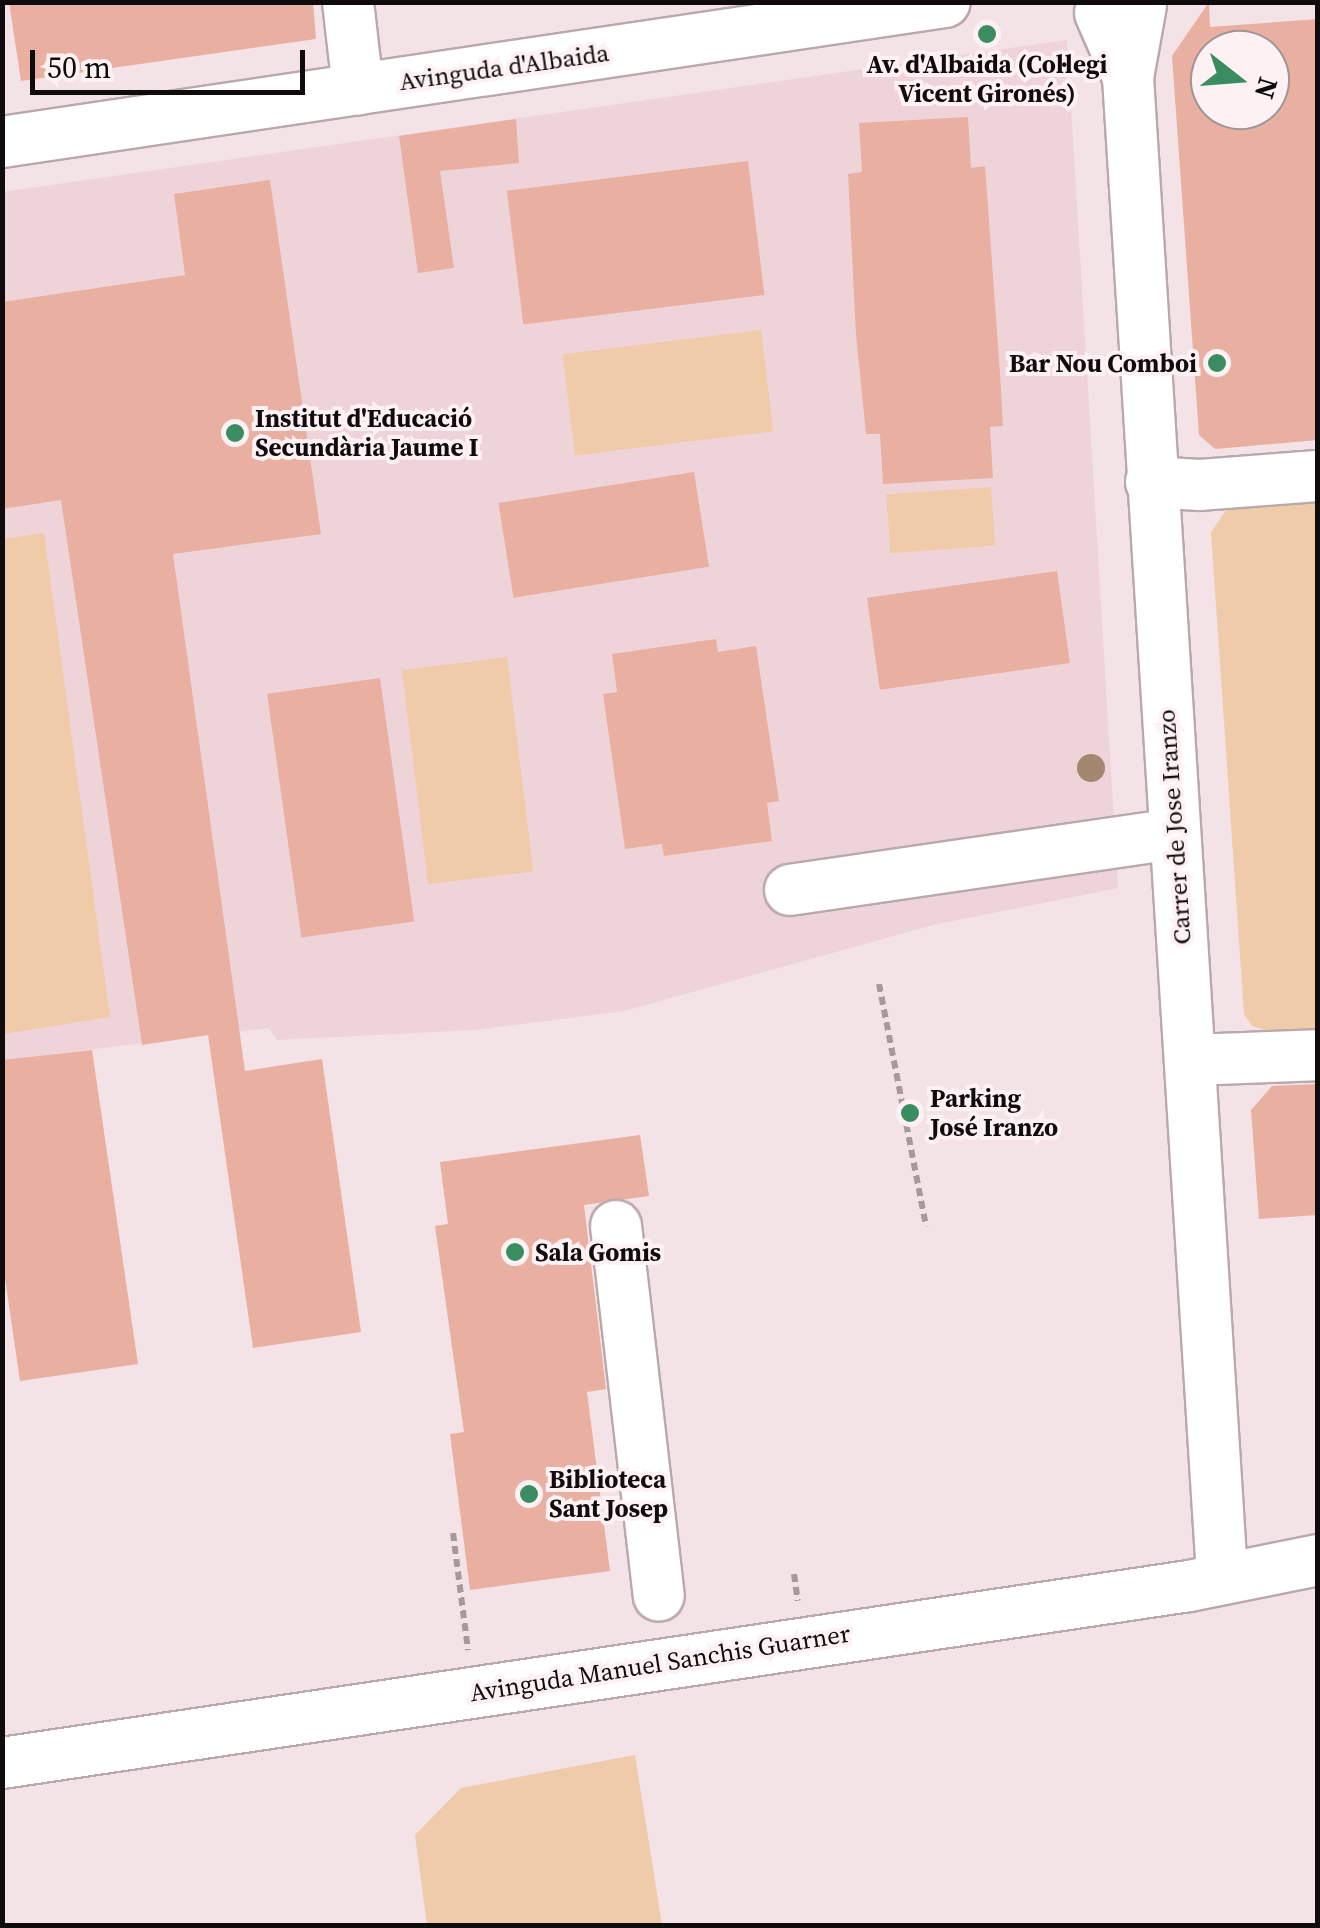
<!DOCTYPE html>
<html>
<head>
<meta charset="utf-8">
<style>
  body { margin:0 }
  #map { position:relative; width:1320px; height:1928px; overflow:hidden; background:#f3e2e6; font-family:"Source Serif 4",serif }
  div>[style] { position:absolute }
  .built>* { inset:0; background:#eed4d9 }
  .green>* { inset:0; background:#efcba9; transform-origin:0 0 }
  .building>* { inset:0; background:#e9b0a2; transform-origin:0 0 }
  .path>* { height:6px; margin-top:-3px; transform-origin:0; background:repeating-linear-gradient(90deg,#a6999c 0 8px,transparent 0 13px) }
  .roads { filter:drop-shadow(2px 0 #b9a9ac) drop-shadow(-2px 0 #b9a9ac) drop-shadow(0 2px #b9a9ac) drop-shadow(0 -2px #b9a9ac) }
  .minor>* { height:50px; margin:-25px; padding:0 25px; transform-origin:25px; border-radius:25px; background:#fff }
  .trees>* { width:28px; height:28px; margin:-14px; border-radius:50%; background:#a4876f }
  .dots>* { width:28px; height:28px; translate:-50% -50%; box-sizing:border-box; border:5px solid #fef1f3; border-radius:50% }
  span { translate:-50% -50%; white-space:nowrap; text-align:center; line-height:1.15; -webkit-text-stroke:8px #fef1f3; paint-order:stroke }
  .poi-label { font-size:25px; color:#100b0c; font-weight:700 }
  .right { translate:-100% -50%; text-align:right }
  .left { translate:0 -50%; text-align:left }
  .street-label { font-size:25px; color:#100b0c }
  .frame { position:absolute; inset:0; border:5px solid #100b0c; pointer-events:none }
  .north { position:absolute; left:1190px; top:30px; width:100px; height:100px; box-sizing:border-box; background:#fef1f3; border:2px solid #9f9597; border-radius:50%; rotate:107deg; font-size:28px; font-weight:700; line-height:40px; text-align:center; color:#100b0c }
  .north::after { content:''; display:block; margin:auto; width:35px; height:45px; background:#3a8d60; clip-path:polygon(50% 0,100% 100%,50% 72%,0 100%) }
  .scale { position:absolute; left:30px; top:50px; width:275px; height:45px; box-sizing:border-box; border:5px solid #100b0c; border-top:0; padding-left:12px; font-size:30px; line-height:35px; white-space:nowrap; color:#100b0c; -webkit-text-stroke:8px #fef1f3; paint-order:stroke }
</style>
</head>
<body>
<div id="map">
  <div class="built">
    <div style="clip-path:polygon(1067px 40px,1118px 888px,933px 925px,624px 1011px,474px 1030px,277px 1040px,269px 1028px,3px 1060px,2px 192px)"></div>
  </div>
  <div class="green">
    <div style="left:761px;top:330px;width:102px;height:200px;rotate:83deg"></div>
    <div style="left:991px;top:487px;width:59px;height:105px;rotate:86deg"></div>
    <div style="clip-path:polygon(1317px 498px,1317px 1030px,1270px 1032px,1252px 1026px,1244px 1014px,1211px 532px,1227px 509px)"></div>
    <div style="clip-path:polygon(44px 533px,110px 1017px,3px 1034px,3px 539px)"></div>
    <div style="left:507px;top:657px;width:216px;height:106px;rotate:83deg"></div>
    <div style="clip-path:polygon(635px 1755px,662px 1925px,427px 1925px,415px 1835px,461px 1788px)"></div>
  </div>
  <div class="building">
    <div style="clip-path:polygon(9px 2px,313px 2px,316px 39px,21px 81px)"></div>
    <div style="clip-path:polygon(evenodd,1209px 2px,1210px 27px,1318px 19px,1318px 440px,1215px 449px,1199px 435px,1172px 56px,1209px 2px,1210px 50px,1270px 50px,1270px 110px,1210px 110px,1210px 50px)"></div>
    <div style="clip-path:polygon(968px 117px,971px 168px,985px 166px,1000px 373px,1003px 426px,990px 427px,993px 478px,883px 484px,880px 434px,866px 434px,856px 335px,848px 174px,862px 172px,859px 123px)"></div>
    <div style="clip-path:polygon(516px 119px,519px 163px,440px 171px,454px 268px,418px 273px,399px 136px)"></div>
    <div style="left:748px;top:161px;width:135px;height:243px;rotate:83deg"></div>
    <div style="clip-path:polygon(270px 180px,321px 534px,173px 554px,245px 1071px,322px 1059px,361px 1332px,253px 1348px,208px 1035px,142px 1045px,61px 500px,2px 509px,2px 302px,185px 275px,174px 194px)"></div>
    <div style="left:694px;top:472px;width:96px;height:198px;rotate:81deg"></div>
    <div style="left:1057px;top:571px;width:93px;height:192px;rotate:82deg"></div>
    <div style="clip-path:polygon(716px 639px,718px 652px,756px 646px,779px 801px,767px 803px,772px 841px,664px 856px,662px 844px,625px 849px,603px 694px,617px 692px,612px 654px)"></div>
    <div style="left:380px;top:678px;width:246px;height:114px;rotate:82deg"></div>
    <div style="clip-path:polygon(92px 1050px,138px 1364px,20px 1381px,2px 1258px,2px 1060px)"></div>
    <div style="clip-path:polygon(1318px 1084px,1318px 1215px,1259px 1219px,1251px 1110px,1272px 1086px)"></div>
    <div style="clip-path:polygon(640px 1135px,649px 1196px,584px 1205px,606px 1389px,587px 1392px,610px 1571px,470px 1590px,450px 1434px,464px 1432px,435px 1226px,448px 1224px,440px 1162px)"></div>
  </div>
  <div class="path">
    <div style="left:879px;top:984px;width:247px;rotate:79deg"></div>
    <div style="left:453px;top:1533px;width:118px;rotate:82.7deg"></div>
    <div style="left:794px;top:1574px;width:27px;rotate:82deg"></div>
  </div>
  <div class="roads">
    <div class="minor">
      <div style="left:348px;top:2px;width:88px;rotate:83.4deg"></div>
      <div style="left:1141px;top:5px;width:73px;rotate:100.2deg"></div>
      <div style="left:1128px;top:77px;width:1503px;rotate:86.41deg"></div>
      <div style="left:1100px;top:13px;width:70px;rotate:66.4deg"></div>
      <div style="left:2px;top:142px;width:953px;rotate:-8.44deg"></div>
      <div style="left:1151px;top:482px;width:49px;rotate:3.5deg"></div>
      <div style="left:1200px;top:485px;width:118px;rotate:-4.4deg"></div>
      <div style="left:790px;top:890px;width:388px;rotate:-8.3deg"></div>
      <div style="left:1190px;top:1060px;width:128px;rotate:-2.2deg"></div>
      <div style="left:616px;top:1226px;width:372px;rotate:83.4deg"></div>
      <div style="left:2px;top:1763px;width:1200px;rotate:-8.48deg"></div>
      <div style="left:1189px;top:1586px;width:132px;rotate:-11.4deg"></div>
    </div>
  </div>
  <div class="trees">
    <div style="left:1091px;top:768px"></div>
  </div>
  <div class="dots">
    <div style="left:987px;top:34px;background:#3a8d60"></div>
    <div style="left:1217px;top:363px;background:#3a8d60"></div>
    <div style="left:235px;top:433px;background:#3a8d60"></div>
    <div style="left:910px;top:1113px;background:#3a8d60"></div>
    <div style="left:515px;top:1252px;background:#3a8d60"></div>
    <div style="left:529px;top:1494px;background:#3a8d60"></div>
  </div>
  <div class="poi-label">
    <span style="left:987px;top:79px">Av. d'Albaida (Col·legi<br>Vicent Gironés)</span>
    <span class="right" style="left:1197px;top:363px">Bar Nou Comboi</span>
    <span class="left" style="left:255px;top:433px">Institut d'Educació<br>Secundària Jaume I</span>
    <span class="left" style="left:930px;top:1113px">Parking<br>José Iranzo</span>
    <span class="left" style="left:535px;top:1252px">Sala Gomis</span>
    <span class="left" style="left:549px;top:1494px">Biblioteca<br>Sant Josep</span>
  </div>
  <div class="street-label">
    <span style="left:504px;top:67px;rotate:-8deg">Avinguda d'Albaida</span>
    <span style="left:1174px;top:827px;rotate:-94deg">Carrer de Jose Iranzo</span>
    <span style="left:660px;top:1663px;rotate:-9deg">Avinguda Manuel Sanchis Guarner</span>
  </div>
  <div class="frame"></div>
  <div class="north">N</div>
  <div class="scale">50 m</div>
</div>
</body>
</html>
